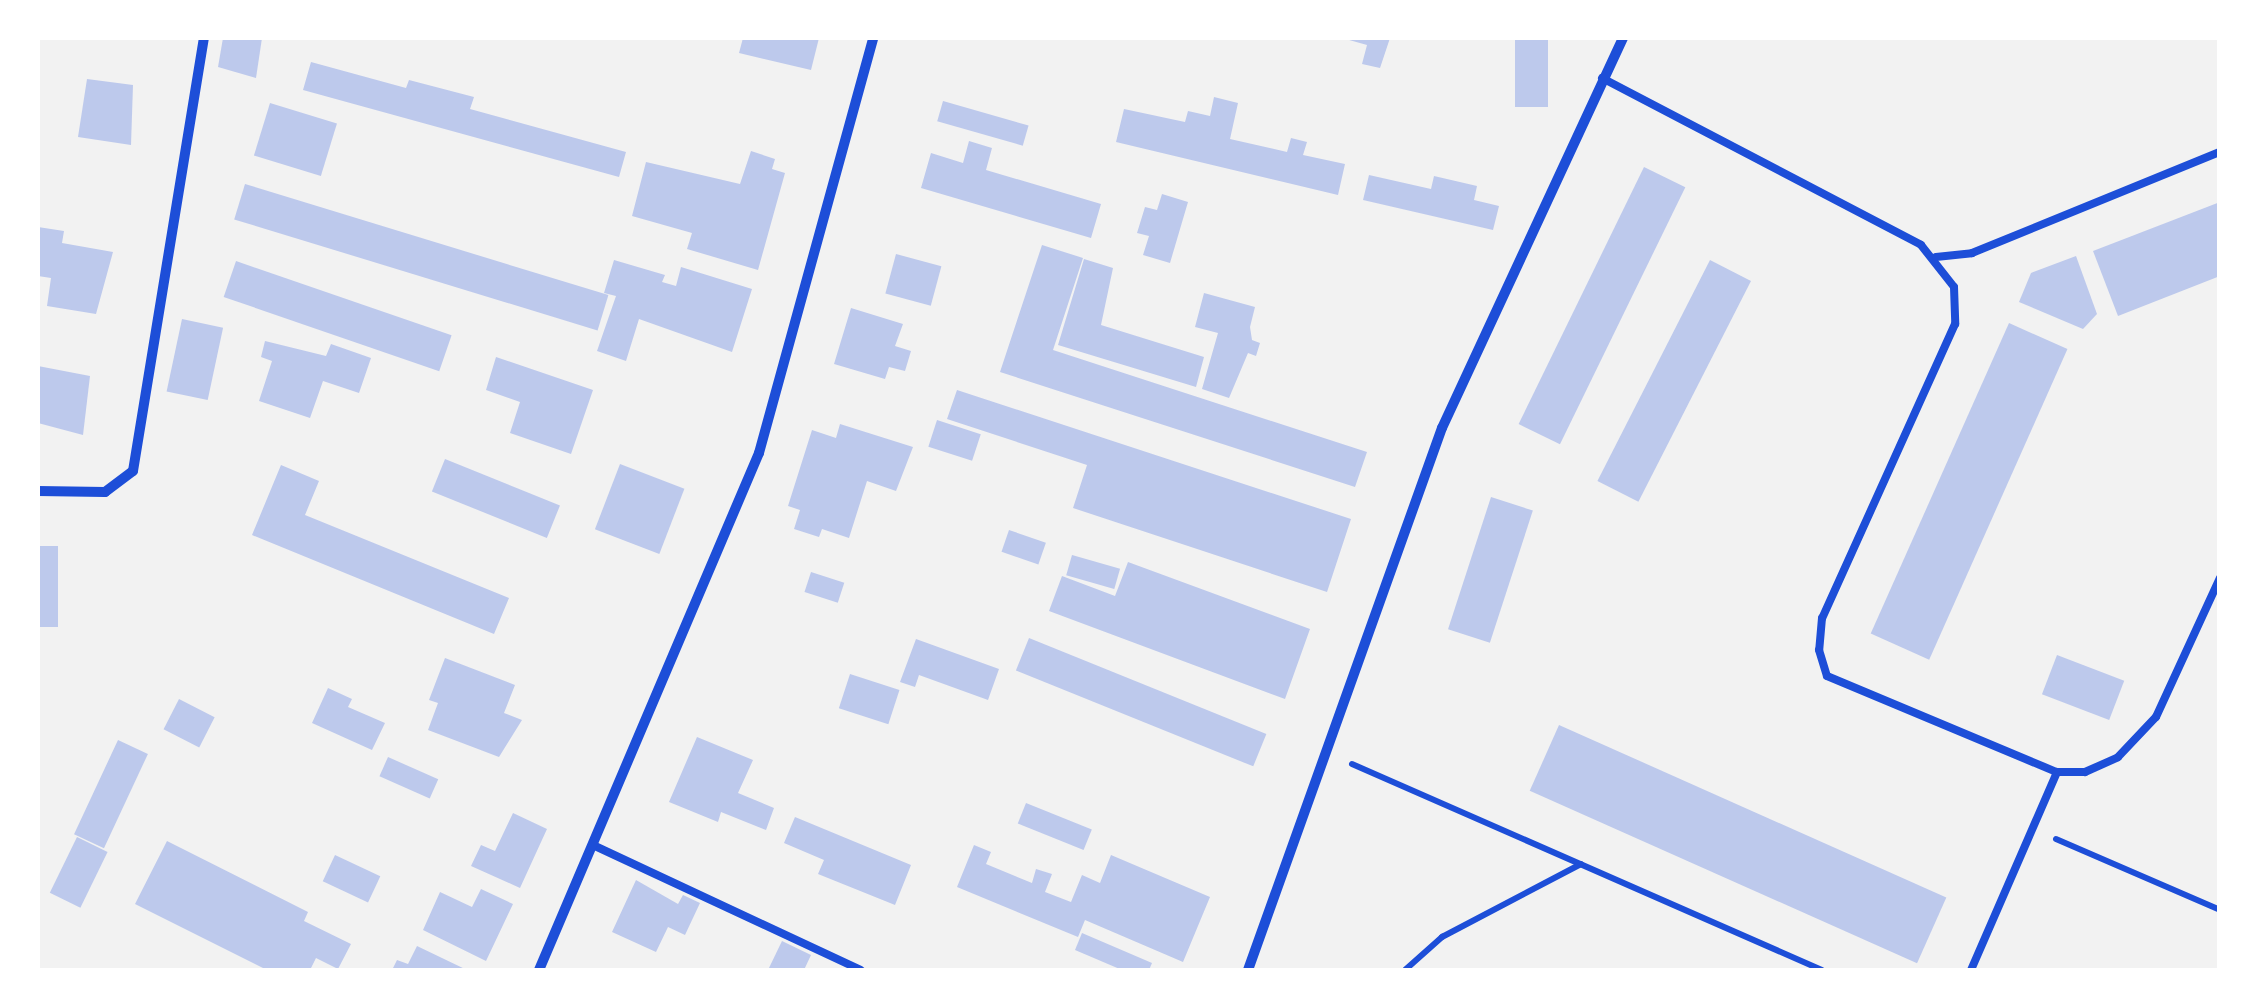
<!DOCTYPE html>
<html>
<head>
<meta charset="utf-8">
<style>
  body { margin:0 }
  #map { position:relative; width:2257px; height:1008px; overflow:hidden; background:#f2f2f2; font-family:Lato,sans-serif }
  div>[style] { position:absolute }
  .building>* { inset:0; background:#bdc9ec; transform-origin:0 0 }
  .path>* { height:6px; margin:-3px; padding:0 3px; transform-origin:3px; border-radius:3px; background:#1d4ed8 }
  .service>* { height:8px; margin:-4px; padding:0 4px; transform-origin:4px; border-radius:4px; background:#1d4ed8 }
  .minor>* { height:10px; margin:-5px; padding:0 5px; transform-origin:5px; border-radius:5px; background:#1d4ed8 }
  span { translate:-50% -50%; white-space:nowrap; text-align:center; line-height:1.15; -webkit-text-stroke:8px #fff; paint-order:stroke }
  .frame { position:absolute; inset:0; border:40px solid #fff; pointer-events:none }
</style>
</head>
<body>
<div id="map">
  <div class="building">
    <div style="clip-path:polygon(223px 38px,262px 38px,256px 78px,218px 67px)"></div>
    <div style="clip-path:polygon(743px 38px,819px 38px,811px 70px,739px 53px)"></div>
    <div style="clip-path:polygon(1342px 38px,1390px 38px,1380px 68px,1362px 64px,1367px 45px)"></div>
    <div style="left:1515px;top:38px;width:33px;height:69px"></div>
    <div style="clip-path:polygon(311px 62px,406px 88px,409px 80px,474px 97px,470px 109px,626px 152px,619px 177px,303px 90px)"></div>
    <div style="clip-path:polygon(87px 79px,133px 85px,131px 145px,78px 137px)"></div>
    <div style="clip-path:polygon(1214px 97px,1238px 103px,1230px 139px,1287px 152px,1291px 138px,1307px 142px,1303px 155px,1345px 164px,1338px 195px,1116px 142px,1124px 109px,1185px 122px,1188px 111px,1210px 116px)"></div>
    <div style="left:943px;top:101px;width:89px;height:21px;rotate:16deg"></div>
    <div style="left:270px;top:103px;width:70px;height:55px;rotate:17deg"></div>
    <div style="clip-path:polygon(969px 141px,992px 148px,986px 170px,1101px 204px,1091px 238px,921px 188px,931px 153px,963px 163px)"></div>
    <div style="clip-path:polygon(751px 151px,775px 159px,772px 169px,785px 173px,758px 270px,687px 249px,692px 233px,632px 216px,646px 162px,740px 184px)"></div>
    <div style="left:1644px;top:167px;width:46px;height:286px;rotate:26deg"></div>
    <div style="clip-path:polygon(1369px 175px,1431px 189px,1434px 176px,1477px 186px,1474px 200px,1499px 206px,1493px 230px,1363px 200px)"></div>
    <div style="left:245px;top:184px;width:380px;height:37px;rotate:17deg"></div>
    <div style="clip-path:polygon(1162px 194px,1188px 202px,1170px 263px,1143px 255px,1149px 236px,1137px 233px,1145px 207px,1157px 210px)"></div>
    <div style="clip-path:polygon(2220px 202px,2220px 276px,2118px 316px,2093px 251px)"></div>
    <div style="clip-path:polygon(38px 227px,64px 231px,62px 243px,113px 252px,96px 314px,47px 306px,51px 278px,38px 276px)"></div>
    <div style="clip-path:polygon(1042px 245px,1083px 258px,1053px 350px,1367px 452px,1355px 487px,1000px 372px)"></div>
    <div style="left:896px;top:254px;width:47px;height:41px;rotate:15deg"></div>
    <div style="clip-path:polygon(2076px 256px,2097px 314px,2083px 329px,2019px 302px,2031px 273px)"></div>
    <div style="clip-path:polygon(1084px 259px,1113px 268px,1101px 325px,1204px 357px,1196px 387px,1058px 345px)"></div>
    <div style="clip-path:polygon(614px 260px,665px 275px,662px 282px,676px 286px,681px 267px,752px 289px,732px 352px,639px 319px,626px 361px,597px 351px,616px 296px,604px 293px)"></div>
    <div style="left:1710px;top:260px;width:46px;height:248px;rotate:27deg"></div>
    <div style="left:236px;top:261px;width:228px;height:38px;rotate:19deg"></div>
    <div style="clip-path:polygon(1204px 293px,1255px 307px,1250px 327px,1252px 340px,1260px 343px,1256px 356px,1248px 353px,1229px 398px,1202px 389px,1218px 333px,1195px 327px)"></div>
    <div style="clip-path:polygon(851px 308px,903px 324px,895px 346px,911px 351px,905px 371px,889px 367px,885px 379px,834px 364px)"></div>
    <div style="left:182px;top:319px;width:42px;height:74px;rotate:12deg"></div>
    <div style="left:2009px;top:323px;width:64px;height:340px;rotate:24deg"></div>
    <div style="clip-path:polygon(265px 341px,326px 356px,331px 344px,371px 358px,359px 393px,323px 381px,310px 418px,259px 401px,272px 361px,261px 357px)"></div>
    <div style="clip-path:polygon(496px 357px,593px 390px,571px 454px,510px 433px,520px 402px,486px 390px)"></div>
    <div style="clip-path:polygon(38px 366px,90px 376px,83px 435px,38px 423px)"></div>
    <div style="clip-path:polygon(957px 390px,1351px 519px,1327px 592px,1073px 508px,1087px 465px,947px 419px)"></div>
    <div style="left:937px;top:420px;width:46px;height:28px;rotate:18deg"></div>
    <div style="clip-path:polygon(840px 424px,913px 447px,896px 491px,867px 481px,849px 538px,822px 529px,819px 537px,794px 529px,800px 510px,788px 506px,812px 430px,836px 438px)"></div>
    <div style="left:445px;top:459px;width:124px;height:35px;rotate:22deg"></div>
    <div style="left:620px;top:464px;width:69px;height:70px;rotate:21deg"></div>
    <div style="clip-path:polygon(281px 465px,319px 481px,305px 515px,509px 598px,494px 634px,252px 535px)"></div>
    <div style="left:1491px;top:497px;width:44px;height:139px;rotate:18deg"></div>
    <div style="left:1009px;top:530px;width:39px;height:23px;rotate:19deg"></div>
    <div style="left:38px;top:546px;width:20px;height:81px"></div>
    <div style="left:1072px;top:555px;width:50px;height:21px;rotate:16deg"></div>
    <div style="clip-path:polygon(1128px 562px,1310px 629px,1285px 699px,1049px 611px,1062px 576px,1115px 596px)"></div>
    <div style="left:811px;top:572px;width:35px;height:21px;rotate:18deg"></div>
    <div style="left:1029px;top:638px;width:256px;height:35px;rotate:22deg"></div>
    <div style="clip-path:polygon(916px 639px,999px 669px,988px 700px,919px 675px,915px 687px,900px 682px)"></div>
    <div style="left:2057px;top:655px;width:72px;height:42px;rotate:21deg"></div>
    <div style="clip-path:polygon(445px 658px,515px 685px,504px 713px,522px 720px,499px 757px,428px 730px,438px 703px,429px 700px)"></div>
    <div style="left:850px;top:674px;width:52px;height:36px;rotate:18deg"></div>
    <div style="clip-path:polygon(328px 688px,352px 699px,348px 707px,385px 723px,372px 750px,312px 723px)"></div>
    <div style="left:179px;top:699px;width:40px;height:34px;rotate:27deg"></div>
    <div style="left:1559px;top:725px;width:424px;height:72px;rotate:24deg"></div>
    <div style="clip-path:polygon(697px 737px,753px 760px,738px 793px,774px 808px,766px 830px,721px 812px,718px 822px,669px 802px)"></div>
    <div style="left:118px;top:740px;width:33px;height:104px;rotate:25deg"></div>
    <div style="left:388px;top:757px;width:55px;height:21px;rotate:24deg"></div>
    <div style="left:1026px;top:803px;width:71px;height:22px;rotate:22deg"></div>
    <div style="clip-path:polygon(513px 813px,547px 829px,520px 888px,471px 866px,481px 845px,495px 851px)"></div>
    <div style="clip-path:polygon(795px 817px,911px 865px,895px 905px,818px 874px,824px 860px,784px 843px)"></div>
    <div style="left:77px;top:837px;width:34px;height:62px;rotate:26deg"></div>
    <div style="clip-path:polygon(167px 841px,308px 912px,304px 921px,351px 944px,338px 969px,316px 958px,310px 970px,267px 970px,135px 904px)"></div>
    <div style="clip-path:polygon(974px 845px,991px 852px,986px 864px,1032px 883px,1036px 869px,1052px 874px,1045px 892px,1071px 902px,1082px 875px,1100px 883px,1111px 855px,1210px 897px,1183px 962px,1085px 920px,1078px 937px,957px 887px)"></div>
    <div style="left:335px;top:855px;width:50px;height:29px;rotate:25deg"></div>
    <div style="clip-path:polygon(636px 880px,678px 904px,683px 895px,700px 903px,685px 935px,668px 927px,656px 952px,612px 932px)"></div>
    <div style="clip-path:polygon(481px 889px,513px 904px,486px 961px,423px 930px,440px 892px,472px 907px)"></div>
    <div style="clip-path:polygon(1082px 933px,1152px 963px,1149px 970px,1122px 970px,1075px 950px)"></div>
    <div style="clip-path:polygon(782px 941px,811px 955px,804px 970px,768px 970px)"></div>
    <div style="clip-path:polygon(417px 946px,467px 970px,392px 970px,397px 960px,408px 964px)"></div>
  </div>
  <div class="path">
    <div style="left:1352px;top:764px;width:513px;rotate:23.67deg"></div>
    <div style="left:2056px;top:839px;width:179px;rotate:23.4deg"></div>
    <div style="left:1405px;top:970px;width:50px;rotate:-41.7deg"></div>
    <div style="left:1442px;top:937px;width:157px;rotate:-27.7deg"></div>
  </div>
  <div class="service">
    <div style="left:1602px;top:78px;width:360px;rotate:27.6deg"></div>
    <div style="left:1921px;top:245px;width:53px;rotate:51.8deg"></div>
    <div style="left:1954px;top:287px;width:37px;rotate:88deg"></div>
    <div style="left:1955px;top:324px;width:323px;rotate:114.3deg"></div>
    <div style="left:1822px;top:618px;width:32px;rotate:95deg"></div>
    <div style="left:1819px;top:650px;width:27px;rotate:73deg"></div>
    <div style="left:1827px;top:676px;width:249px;rotate:22.7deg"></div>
    <div style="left:2057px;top:772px;width:28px"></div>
    <div style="left:2085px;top:772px;width:36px;rotate:-24deg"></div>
    <div style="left:2118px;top:757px;width:55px;rotate:-46.5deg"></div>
    <div style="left:2156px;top:717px;width:153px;rotate:-65.3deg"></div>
    <div style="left:1936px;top:257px;width:36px;rotate:-6deg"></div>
    <div style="left:1972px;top:253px;width:268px;rotate:-22.2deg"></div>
    <div style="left:595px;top:846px;width:293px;rotate:25deg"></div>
    <div style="left:1971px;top:970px;width:216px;rotate:-66.5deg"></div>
  </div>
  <div class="minor">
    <div style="left:38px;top:491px;width:67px;rotate:0.9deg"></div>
    <div style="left:105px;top:492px;width:35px;rotate:-37deg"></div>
    <div style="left:133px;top:471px;width:439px;rotate:-80.7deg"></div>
    <div style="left:539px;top:970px;width:562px;rotate:-66.95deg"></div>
    <div style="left:759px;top:453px;width:430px;rotate:-74.6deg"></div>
    <div style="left:1248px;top:970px;width:576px;rotate:-70.31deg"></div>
    <div style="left:1442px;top:428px;width:430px;rotate:-65.1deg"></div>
  </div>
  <div class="frame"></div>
</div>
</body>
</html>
